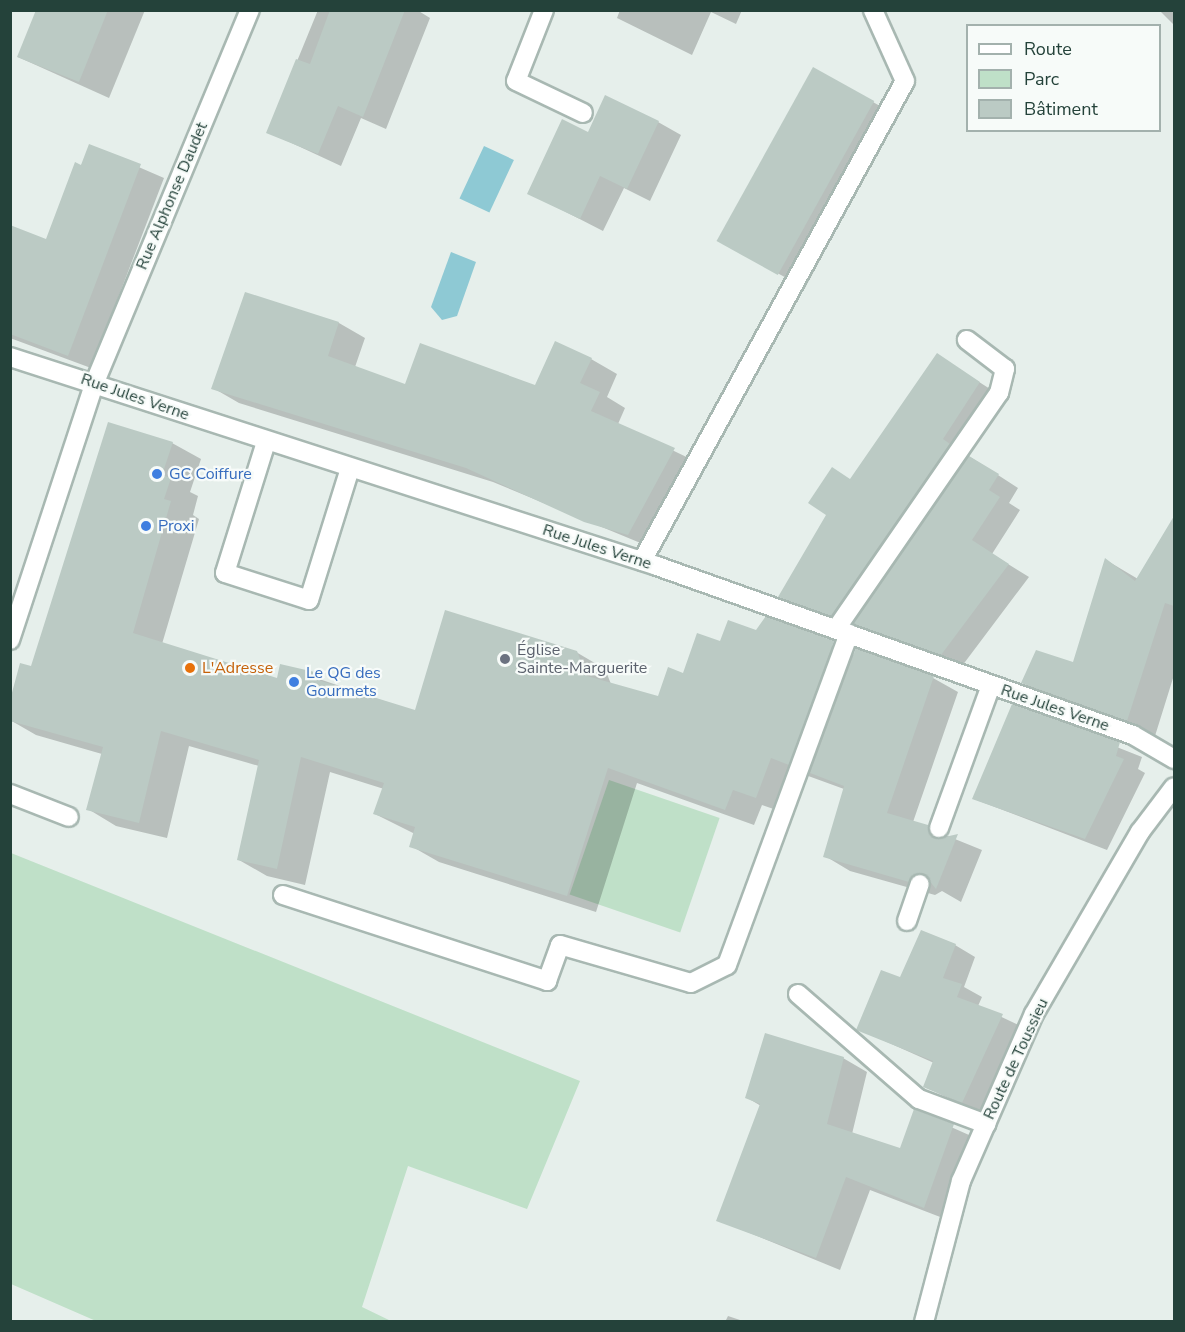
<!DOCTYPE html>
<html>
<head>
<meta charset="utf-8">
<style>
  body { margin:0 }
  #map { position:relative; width:1185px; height:1332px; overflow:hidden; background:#e6efeb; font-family:"Nunito Sans",sans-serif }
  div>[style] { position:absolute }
  .green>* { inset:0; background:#bfe0c8; transform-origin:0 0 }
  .water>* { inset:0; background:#8ec9d4; transform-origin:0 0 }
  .shadow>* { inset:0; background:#0003 }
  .building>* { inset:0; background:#bbcac4; transform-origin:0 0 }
  .roads { filter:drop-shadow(2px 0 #a8b8b2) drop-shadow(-2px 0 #a8b8b2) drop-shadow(0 2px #a8b8b2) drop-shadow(0 -2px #a8b8b2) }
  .lane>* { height:18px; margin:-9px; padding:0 9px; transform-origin:9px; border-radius:9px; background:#fff }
  .street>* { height:18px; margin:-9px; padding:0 9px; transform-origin:9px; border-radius:9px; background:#fff }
  .dots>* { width:16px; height:16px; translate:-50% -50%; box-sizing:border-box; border:3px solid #f7fbf9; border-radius:50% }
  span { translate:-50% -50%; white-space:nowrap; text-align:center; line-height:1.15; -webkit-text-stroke:4.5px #f7fbf9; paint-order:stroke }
  .street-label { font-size:16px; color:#24423a }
  .shop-label { font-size:16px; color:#366cbe }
  .left { translate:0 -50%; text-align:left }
  .worship-label { font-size:16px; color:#5b616d }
  .food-label { font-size:16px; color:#c56008 }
  .frame { position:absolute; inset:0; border:12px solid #24423a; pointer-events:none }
  .legend { position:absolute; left:966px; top:24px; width:195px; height:108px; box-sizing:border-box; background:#f7fbf9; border:2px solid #a3b1ad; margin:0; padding:8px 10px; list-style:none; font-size:18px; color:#24423a }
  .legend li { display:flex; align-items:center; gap:12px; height:30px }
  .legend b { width:30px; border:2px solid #a3b1ad }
</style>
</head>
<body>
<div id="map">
  <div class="green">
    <div style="left:609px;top:780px;width:117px;height:121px;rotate:19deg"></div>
    <div style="clip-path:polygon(11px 853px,580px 1081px,527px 1209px,408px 1166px,362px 1307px,391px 1321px,96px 1321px,11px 1284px)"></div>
  </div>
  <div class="water">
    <div style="left:484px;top:146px;width:33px;height:58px;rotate:25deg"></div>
    <div style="clip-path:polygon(451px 252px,476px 262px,457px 316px,442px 320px,431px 307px)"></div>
  </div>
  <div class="shadow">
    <div style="clip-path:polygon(37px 10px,145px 10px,109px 98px,18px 57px)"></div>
    <div style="clip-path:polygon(318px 10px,417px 10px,430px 18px,386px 129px,361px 118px,341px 166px,268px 132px)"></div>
    <div style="clip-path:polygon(620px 10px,742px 10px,736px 24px,711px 12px,692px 55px,617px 18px)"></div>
    <div style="clip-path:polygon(1159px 10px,1174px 10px,1174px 25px)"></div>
    <div style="clip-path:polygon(873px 102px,897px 116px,805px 288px,722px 243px)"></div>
    <div style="clip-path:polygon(658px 122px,681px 135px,650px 201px,624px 188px,603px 231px,529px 193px,589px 134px)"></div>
    <div style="clip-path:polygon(90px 146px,164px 178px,91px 368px,10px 338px,10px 233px,47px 241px)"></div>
    <div style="clip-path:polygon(246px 294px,339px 323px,365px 338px,355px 367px,406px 386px,535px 386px,591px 359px,617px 374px,607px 397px,625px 408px,618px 424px,701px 464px,655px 549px,493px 482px,239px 403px,213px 388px)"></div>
    <div style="clip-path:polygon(937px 355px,1001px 396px,964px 453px,1018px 488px,1009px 503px,1020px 510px,992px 554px,1029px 577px,962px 666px,780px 597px)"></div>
    <div style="clip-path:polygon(172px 443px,201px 459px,190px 492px,198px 496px,193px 515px,199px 519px,162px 644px,278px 680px,281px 666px,416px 712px,576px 652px,605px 669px,611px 684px,658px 697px,721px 643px,757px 632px,766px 618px,855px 655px,933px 678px,958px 692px,913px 822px,982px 850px,961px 902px,942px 891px,935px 895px,850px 871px,825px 856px,844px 789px,800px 773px,785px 813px,762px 805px,754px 825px,637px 783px,596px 912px,439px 862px,411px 846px,415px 834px,375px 814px,384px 789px,330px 772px,305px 885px,267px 876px,239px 860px,259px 766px,189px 746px,167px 838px,116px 826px,88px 809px,102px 754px,36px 735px,10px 720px,32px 668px)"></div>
    <div style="clip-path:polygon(1174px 522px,1174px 675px,1155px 736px,1051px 699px,1023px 683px,1074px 664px,1106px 560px,1138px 579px)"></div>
    <div style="clip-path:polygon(1013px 706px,1142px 757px,1138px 769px,1145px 773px,1107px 850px,974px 799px)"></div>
    <div style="clip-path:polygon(955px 945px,975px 957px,964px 987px,982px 997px,978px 1006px,1023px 1027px,983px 1114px,927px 1088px,934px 1063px,858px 1029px,901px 979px)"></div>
    <div style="clip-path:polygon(843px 1058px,867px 1072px,852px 1134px,900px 1150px,915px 1111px,978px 1139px,948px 1220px,870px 1190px,840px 1270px,718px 1220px,761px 1106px,746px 1097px)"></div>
    <div style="clip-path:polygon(728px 1316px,746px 1322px,725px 1322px)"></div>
  </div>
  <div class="building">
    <div style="clip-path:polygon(36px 10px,108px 10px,79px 82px,17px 57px)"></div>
    <div style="clip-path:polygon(330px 10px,405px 10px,363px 117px,338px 106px,318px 154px,266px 133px,296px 59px,310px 64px)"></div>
    <div style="left:813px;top:67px;width:70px;height:199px;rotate:29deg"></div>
    <div style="clip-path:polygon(605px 95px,659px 121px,627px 189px,600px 176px,580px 219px,527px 194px,562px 119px,588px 132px)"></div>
    <div style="clip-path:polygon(89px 144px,141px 164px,68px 356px,10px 334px,10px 225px,46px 239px,75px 162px,81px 165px)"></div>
    <div style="clip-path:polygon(245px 292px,339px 322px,328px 356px,405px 384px,420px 343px,535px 385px,555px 341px,592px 358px,580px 383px,600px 392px,591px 411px,675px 448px,628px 535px,584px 522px,466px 468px,211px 389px)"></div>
    <div style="clip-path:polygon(937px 353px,980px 382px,943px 439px,950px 444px,831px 616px,778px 597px,826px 515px,808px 503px,832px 467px,850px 479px)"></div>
    <div style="clip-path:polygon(108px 422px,173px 442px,162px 475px,171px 478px,164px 499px,171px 501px,133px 633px,277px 678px,280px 664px,319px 673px,318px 680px,415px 710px,445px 610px,577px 651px,587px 676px,658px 696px,668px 667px,683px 673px,697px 633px,720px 641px,728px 620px,756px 630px,766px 616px,834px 641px,789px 765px,771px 758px,756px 798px,733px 790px,725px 810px,608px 768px,567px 896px,409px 847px,415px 827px,373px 814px,384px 783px,301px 757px,277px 869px,237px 860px,259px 760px,161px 731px,139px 823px,86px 810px,103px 747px,10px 721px,10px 700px,20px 663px,31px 666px)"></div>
    <div style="clip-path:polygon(969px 456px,999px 474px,989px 490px,1000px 497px,972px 540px,1009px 564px,941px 655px,853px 624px)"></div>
    <div style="clip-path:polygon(1174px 516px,1174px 606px,1165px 603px,1127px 721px,1021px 683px,1036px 650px,1073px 662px,1105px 558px,1135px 581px)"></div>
    <div style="clip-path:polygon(856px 648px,934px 676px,887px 813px,928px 825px,936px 839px,958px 834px,936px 889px,923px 873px,909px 882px,823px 857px,844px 786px,810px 773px)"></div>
    <div style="clip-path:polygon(1012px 704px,1120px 742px,1116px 756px,1124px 759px,1085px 839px,972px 799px)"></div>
    <div style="clip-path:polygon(921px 930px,956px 944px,943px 978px,962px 984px,957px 997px,1003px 1014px,962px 1103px,923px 1087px,933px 1061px,856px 1030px,881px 970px,900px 977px)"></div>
    <div style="clip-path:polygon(765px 1033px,844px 1057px,827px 1124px,900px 1148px,914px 1109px,954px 1124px,924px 1208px,846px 1177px,816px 1258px,716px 1221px,760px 1104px,745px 1098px)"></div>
  </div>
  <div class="roads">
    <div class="lane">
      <div style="left:544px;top:10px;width:76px;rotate:111.5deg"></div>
      <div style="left:516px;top:81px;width:74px;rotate:25.5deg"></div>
      <div style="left:642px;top:561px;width:547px;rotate:-61.28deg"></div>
      <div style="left:905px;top:81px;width:78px;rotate:-114.3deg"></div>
      <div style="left:836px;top:629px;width:287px;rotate:-55.4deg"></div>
      <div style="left:999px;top:393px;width:25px;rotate:-76deg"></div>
      <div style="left:1005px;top:369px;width:48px;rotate:-142.7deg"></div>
      <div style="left:10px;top:640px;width:272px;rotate:-71.8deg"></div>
      <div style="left:10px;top:794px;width:63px;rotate:21.3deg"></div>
      <div style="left:939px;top:828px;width:152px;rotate:-70deg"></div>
      <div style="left:283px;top:895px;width:278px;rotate:18deg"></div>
      <div style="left:547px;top:981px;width:38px;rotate:-70deg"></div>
      <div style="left:560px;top:945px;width:136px;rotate:16.2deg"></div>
      <div style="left:691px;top:983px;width:40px;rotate:-26.6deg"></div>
      <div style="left:727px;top:965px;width:353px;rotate:-69.8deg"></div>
      <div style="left:907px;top:921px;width:39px;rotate:-71deg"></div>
      <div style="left:798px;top:994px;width:160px;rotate:41deg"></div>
      <div style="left:919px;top:1099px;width:72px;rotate:20.5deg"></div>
    </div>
    <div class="street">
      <div style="left:10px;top:357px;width:680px;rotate:17.9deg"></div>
      <div style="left:657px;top:566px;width:505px;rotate:19.55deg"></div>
      <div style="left:1133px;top:735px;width:48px;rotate:30.3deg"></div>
      <div style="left:95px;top:382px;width:403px;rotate:-67.4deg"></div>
      <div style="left:266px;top:442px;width:137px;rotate:107.4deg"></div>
      <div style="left:225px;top:573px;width:88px;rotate:17.8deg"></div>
      <div style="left:309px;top:600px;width:138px;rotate:-72.7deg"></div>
      <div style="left:924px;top:1322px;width:146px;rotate:-75.3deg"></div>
      <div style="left:961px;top:1181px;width:182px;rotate:-66.4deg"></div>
      <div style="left:1034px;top:1014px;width:211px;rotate:-59.8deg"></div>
      <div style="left:1140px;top:832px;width:56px;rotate:-52.9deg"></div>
    </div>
  </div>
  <div class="dots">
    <div style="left:157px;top:474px;background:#3f7fe0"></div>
    <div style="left:146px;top:526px;background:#3f7fe0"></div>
    <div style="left:505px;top:659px;background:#6b7280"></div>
    <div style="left:190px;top:668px;background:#e8710a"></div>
    <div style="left:294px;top:682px;background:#3f7fe0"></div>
  </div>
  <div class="street-label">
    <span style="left:172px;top:196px;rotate:-67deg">Rue Alphonse Daudet</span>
    <span style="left:135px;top:397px;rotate:19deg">Rue Jules Verne</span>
    <span style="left:597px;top:547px;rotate:18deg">Rue Jules Verne</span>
    <span style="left:1055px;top:708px;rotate:19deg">Rue Jules Verne</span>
    <span style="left:1016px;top:1059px;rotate:-65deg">Route de Toussieu</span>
  </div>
  <div class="shop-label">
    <span class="left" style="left:169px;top:474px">GC Coiffure</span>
    <span class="left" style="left:158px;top:526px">Proxi</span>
    <span class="left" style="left:306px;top:682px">Le QG des<br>Gourmets</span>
  </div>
  <div class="worship-label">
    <span class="left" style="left:517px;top:659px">Église<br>Sainte-Marguerite</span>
  </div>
  <div class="food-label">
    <span class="left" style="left:202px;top:668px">L'Adresse</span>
  </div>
  <div class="frame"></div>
  <ul class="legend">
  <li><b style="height:8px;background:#fff"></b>Route</li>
  <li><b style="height:16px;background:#bfe0c8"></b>Parc</li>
  <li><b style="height:16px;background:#bbcac4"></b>Bâtiment</li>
  </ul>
</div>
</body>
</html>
